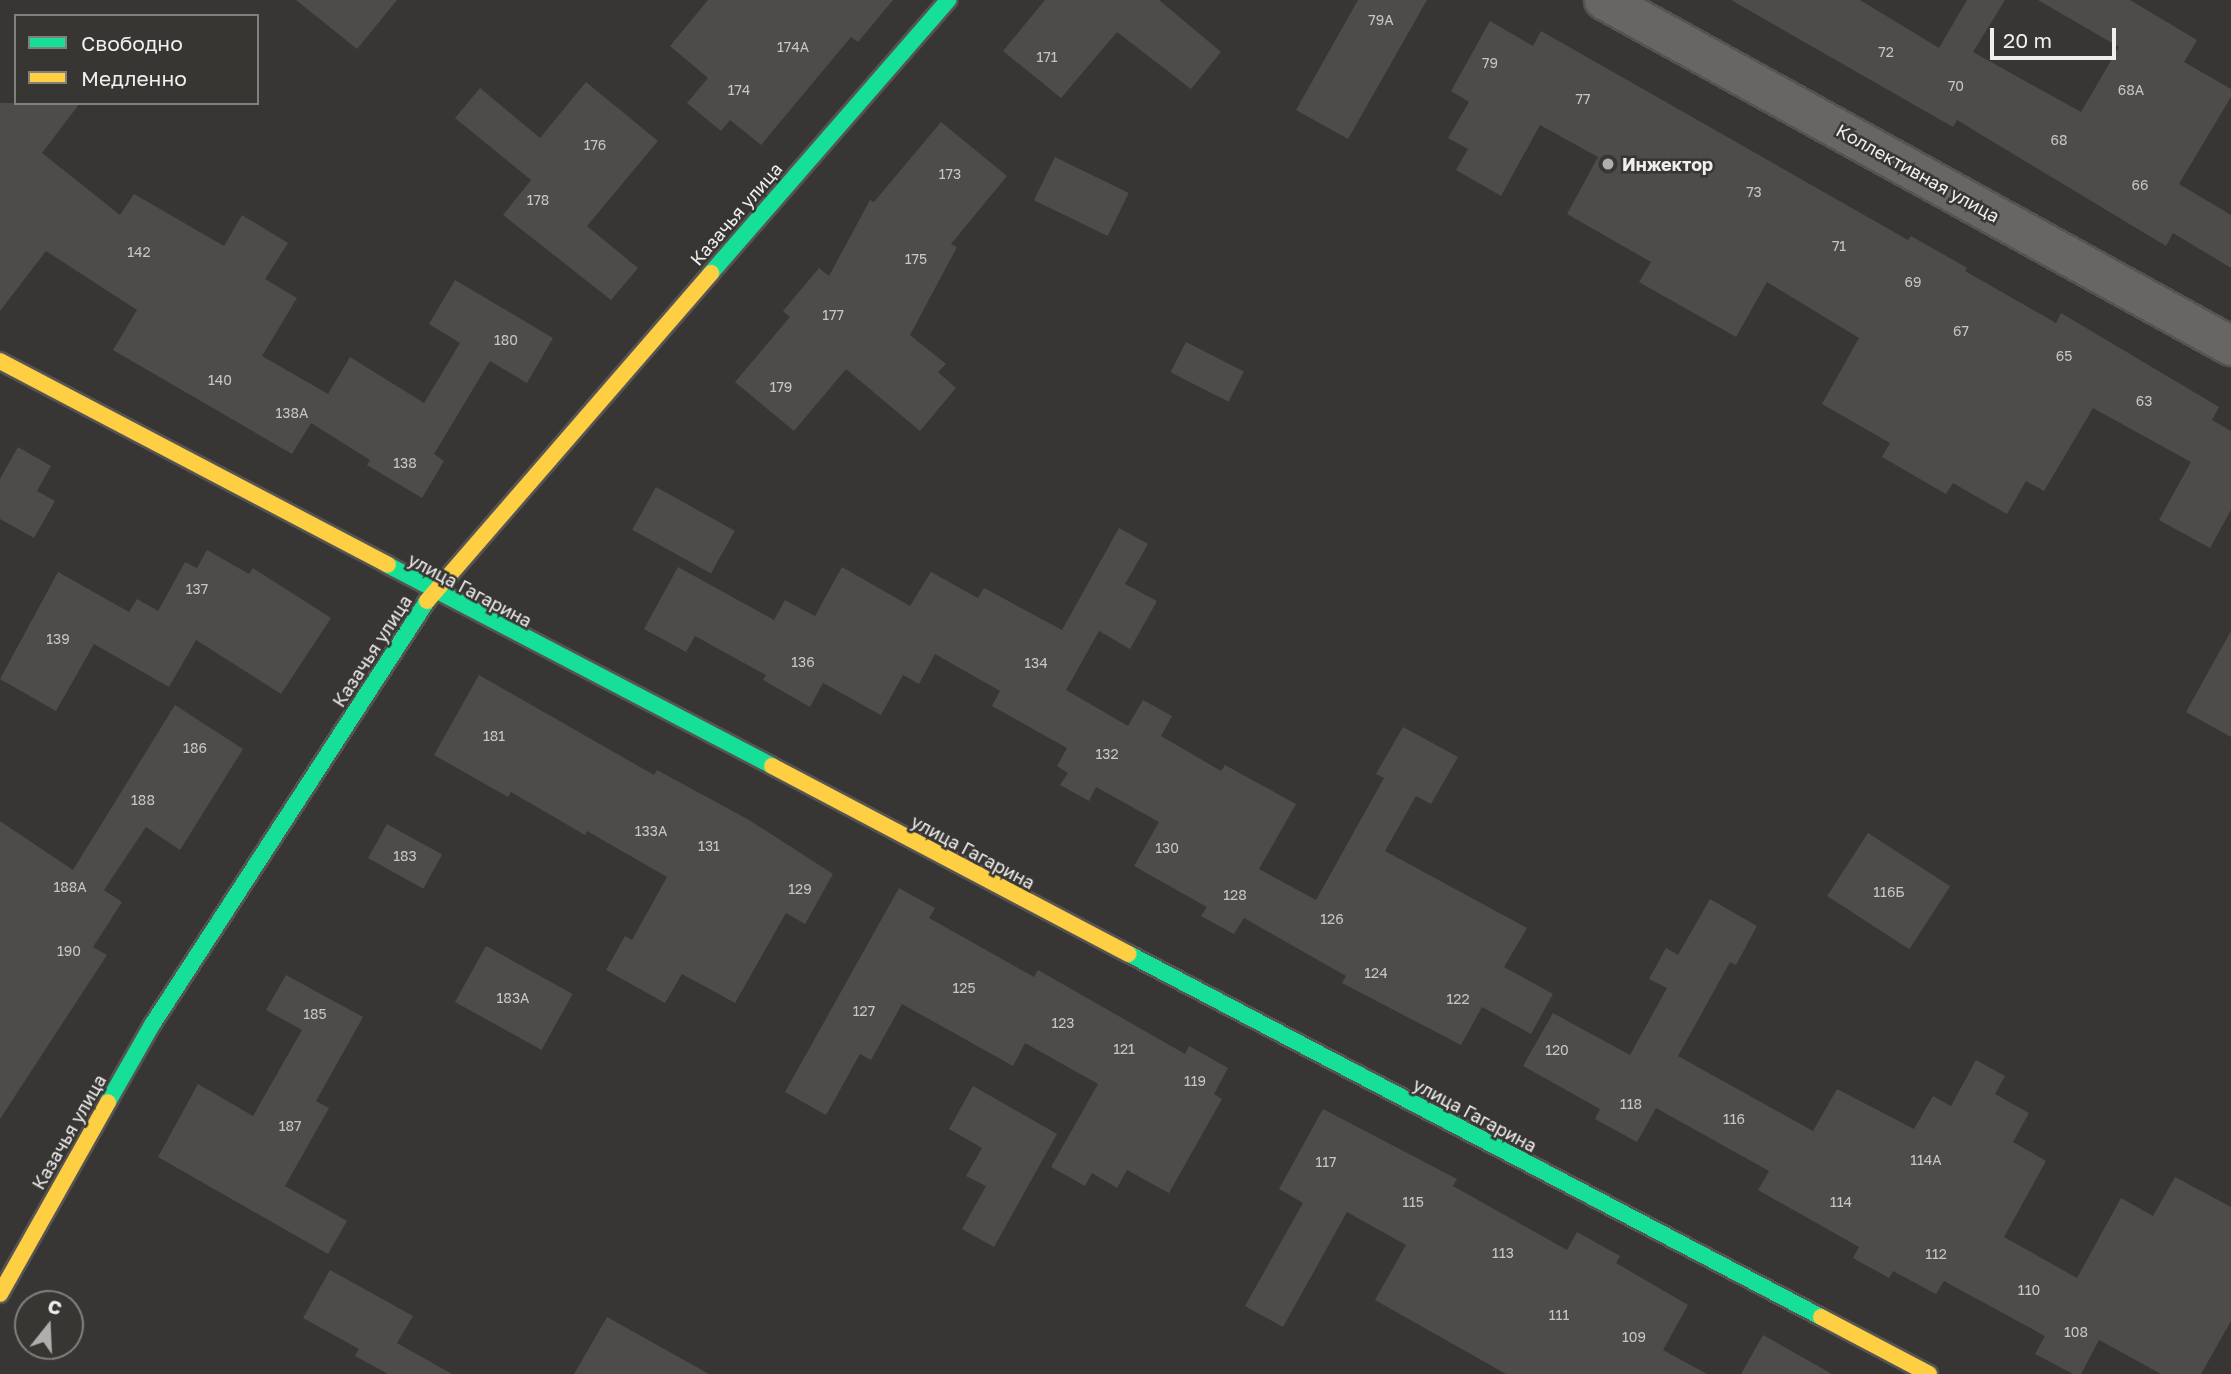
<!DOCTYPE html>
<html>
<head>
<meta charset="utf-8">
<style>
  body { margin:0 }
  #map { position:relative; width:2231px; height:1374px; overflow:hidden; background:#373634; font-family:"Golos Text",sans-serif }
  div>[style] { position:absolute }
  .building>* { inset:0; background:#4d4c4b; transform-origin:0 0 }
  .roads { filter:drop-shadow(2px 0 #555452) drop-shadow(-2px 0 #555452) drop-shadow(0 2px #555452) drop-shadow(0 -2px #555452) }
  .street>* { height:38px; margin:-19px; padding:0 19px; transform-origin:19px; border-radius:19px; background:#676664 }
  .fast>* { height:16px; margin:-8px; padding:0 8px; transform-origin:8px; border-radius:8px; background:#16e098 }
  .slow>* { height:16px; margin:-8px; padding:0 8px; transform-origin:8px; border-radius:8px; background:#ffcf43 }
  .dots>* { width:19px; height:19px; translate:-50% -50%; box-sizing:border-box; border:4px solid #383633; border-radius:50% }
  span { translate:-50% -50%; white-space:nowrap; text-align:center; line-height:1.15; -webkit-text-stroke:5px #383633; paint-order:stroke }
  .number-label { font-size:14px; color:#c6c6c4 }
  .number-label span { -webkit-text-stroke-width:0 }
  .poi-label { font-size:18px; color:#efeeec; font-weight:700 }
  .left { translate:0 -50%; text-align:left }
  .street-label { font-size:18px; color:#efeeec }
  .legend { position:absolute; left:14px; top:14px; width:245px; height:91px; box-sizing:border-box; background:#383633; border:2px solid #81807d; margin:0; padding:9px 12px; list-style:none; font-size:21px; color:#efeeec }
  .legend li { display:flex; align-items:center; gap:14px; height:35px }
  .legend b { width:35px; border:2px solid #81807d }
  .north { position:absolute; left:14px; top:1290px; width:70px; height:70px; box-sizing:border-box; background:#383633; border:2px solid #81807d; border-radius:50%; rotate:18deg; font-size:19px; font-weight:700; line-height:28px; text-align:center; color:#efeeec }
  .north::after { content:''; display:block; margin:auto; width:24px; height:32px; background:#afaeac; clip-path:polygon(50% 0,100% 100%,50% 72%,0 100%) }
  .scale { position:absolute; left:1990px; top:28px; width:126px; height:32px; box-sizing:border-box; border:4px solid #efeeec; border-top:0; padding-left:9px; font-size:21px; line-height:24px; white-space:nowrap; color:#efeeec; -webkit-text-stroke:5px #383633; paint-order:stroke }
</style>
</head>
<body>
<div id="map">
  <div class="building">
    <div style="clip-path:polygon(296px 0,397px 0,357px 49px)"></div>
    <div style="clip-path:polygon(708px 0,893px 0,858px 42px,851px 37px,761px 145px,730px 120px,721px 131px,687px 103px,708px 78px,670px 46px)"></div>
    <div style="clip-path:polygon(1045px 0,1159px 0,1221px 52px,1191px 89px,1117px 32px,1061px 98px,1003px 51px)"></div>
    <div style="clip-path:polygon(1358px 0,1427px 0,1348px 139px,1296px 110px)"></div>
    <div style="clip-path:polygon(1731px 0,1860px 0,1939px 48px,1967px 0,2005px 0,1973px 52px,2081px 112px,2119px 47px,2038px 0,2130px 0,2197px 40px,2184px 62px,2231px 89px,2231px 97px,2179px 184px,2231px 215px,2231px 268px,2173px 233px,2166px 246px,1957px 120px,1953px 127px)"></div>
    <div style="clip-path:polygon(1490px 21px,1533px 46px,1541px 31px,1908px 240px,1911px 236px,1955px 261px,1967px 268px,1965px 271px,2056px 323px,2061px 313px,2219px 407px,2212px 420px,2231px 431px,2231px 510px,2210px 548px,2159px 520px,2191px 462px,2093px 408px,2044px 491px,2026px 481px,2007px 514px,1953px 483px,1946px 494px,1882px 457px,1890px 443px,1822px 404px,1859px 338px,1767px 282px,1736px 337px,1639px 282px,1651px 262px,1567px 214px,1598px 157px,1540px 125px,1501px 196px,1456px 170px,1468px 149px,1448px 138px,1469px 102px,1451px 91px)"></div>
    <div style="clip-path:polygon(586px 82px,658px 141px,587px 226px,638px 268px,611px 300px,503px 215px,531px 180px,455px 118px,480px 88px,540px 138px)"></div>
    <div style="clip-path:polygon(0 103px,80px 103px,42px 153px,120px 215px,134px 194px,224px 246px,242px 215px,288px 243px,265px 279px,297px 298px,262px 356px,328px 394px,350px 357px,424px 403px,460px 343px,429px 324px,455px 280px,553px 338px,527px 383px,490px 361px,434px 454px,444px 461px,422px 498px,367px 465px,370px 460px,311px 423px,292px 454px,113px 350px,137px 310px,46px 251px,0 311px)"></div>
    <div style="clip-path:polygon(941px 122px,1007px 176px,951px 244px,957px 247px,910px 335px,946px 364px,938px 372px,956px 388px,920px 431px,846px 369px,794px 431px,735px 382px,790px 317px,783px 311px,819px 268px,829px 276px,870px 200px,874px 202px)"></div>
    <div style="left:1055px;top:157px;width:82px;height:48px;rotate:26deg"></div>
    <div style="left:1186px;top:342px;width:65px;height:34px;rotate:27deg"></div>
    <div style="clip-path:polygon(18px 447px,51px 466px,37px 491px,55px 501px,34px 538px,0 519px,0 479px)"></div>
    <div style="left:656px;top:487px;width:90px;height:49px;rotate:29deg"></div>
    <div style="clip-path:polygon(1119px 528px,1148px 544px,1125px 584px,1157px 601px,1130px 649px,1099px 631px,1066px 690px,1128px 726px,1143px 700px,1172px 716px,1161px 736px,1221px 771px,1225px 765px,1296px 804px,1259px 869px,1316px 900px,1384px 778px,1376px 774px,1403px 727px,1458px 757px,1431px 804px,1416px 796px,1385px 851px,1527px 928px,1504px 967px,1553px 994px,1531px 1034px,1482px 1007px,1461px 1045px,1342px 983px,1346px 976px,1244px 918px,1234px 934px,1201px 916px,1207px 907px,1134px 866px,1159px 822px,1096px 787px,1089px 801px,1060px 785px,1068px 773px,1057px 766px,1067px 748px,992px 706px,1000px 691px,935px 654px,919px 684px,903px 675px,881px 715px,823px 683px,810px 707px,763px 680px,766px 675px,695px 636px,686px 652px,644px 629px,678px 567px,774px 620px,785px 600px,815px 616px,842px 567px,910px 606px,931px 572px,978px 598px,984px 588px,1062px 630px)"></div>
    <div style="clip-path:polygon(207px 550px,249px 574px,253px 568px,331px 618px,281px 694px,196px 640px,169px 687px,94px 644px,56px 711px,0 679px,58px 572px,129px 612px,137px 599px,158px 611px,185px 562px,197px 568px)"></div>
    <div style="clip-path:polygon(2231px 631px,2231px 737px,2186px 712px)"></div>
    <div style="clip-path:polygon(479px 675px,654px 775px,657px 770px,749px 820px,833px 874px,805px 924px,786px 913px,735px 1003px,682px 974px,665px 1003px,606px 970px,625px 936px,632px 940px,667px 877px,587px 831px,585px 835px,511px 792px,508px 797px,434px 755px)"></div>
    <div style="clip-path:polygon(175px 705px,243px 749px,180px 850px,146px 827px,104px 890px,122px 902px,93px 947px,107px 955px,0 1119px,0 821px,73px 870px)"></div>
    <div style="left:387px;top:824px;width:63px;height:39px;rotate:29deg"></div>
    <div style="left:1868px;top:833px;width:98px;height:75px;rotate:33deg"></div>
    <div style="clip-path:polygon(899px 888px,935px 908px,929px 918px,1034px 977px,1038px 970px,1185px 1054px,1189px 1046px,1228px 1068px,1214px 1094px,1222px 1099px,1169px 1193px,1127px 1170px,1117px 1188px,1092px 1173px,1085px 1186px,1051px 1167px,1098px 1084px,1025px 1043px,1013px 1066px,902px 1004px,871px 1060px,860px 1054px,826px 1115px,785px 1092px)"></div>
    <div style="clip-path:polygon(1710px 899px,1757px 926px,1736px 965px,1730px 962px,1678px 1056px,1813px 1131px,1837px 1089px,1914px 1129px,1933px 1096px,1951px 1106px,1976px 1060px,2005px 1076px,1995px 1094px,2029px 1113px,2013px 1142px,2046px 1161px,2004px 1237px,2077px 1278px,2121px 1198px,2153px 1216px,2175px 1177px,2231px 1207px,2231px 1321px,2201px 1374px,2161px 1374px,2099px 1340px,2081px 1374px,2073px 1374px,2035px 1354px,2045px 1336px,1944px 1281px,1936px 1294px,1893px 1271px,1889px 1278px,1853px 1258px,1859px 1247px,1758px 1190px,1769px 1171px,1656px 1108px,1637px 1142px,1595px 1119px,1600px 1109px,1523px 1066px,1553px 1013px,1630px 1055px,1667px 988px,1649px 979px,1666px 948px,1678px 955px)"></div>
    <div style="left:486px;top:946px;width:99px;height:64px;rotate:29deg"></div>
    <div style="clip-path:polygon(286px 975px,363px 1017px,316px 1101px,329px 1108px,285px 1186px,347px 1221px,328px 1254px,158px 1157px,198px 1084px,253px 1116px,302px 1030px,266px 1010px)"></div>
    <div style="clip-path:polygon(973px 1086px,1057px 1134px,994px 1247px,962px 1229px,986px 1186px,966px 1176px,982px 1148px,949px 1129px)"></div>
    <div style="clip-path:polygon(1323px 1109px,1457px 1179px,1453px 1186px,1567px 1250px,1577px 1232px,1620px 1256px,1616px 1263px,1688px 1305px,1663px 1350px,1707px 1374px,1506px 1374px,1375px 1300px,1406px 1245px,1347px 1212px,1283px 1327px,1245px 1306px,1303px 1203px,1279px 1189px)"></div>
    <div style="clip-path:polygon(330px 1270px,413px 1316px,397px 1343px,452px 1374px,388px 1374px,355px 1356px,359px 1349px,303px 1318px)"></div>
    <div style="clip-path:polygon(607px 1317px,709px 1374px,574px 1374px)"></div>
    <div style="clip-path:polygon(1763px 1335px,1832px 1374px,1741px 1374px)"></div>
  </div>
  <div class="roads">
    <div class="street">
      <div style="left:1604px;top:0;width:716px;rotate:28.89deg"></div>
    </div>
    <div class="fast">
      <div style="left:711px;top:273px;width:362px;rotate:-49deg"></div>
      <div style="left:388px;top:565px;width:433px;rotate:27.6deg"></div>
      <div style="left:1129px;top:954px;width:781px;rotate:27.68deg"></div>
      <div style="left:108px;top:1102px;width:89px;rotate:-60.3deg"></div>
      <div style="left:152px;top:1025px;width:505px;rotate:-57.03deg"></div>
    </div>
    <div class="slow">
      <div style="left:0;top:361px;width:438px;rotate:27.7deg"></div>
      <div style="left:427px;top:601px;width:434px;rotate:-49.1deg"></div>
      <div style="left:772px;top:766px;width:403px;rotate:27.8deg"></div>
      <div style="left:0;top:1294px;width:220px;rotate:-60.6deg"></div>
      <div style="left:1821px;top:1317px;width:122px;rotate:27.8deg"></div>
    </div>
  </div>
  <div class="dots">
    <div style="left:1608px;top:164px;background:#afaeac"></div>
  </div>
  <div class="number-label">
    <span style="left:1381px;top:20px">79А</span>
    <span style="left:793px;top:47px">174А</span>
    <span style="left:1886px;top:52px">72</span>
    <span style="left:1047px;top:57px">171</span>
    <span style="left:1490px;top:63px">79</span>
    <span style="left:1956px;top:86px">70</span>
    <span style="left:739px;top:90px">174</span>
    <span style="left:2131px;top:90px">68А</span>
    <span style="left:1583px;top:99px">77</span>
    <span style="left:2059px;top:140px">68</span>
    <span style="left:595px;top:145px">176</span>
    <span style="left:950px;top:174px">173</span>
    <span style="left:2140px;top:185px">66</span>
    <span style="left:1754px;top:192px">73</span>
    <span style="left:538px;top:200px">178</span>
    <span style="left:1839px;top:246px">71</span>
    <span style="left:139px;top:252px">142</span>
    <span style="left:916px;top:259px">175</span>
    <span style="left:1913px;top:282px">69</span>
    <span style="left:833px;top:315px">177</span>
    <span style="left:1961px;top:331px">67</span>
    <span style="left:506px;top:340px">180</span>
    <span style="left:2064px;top:356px">65</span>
    <span style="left:220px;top:380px">140</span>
    <span style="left:781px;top:387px">179</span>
    <span style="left:2144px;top:401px">63</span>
    <span style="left:292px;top:413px">138А</span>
    <span style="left:405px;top:463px">138</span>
    <span style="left:197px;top:589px">137</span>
    <span style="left:58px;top:639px">139</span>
    <span style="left:803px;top:662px">136</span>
    <span style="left:1036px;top:663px">134</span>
    <span style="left:494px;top:736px">181</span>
    <span style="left:195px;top:748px">186</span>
    <span style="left:1107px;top:754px">132</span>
    <span style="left:143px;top:800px">188</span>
    <span style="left:651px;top:831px">133А</span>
    <span style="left:709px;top:846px">131</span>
    <span style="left:1167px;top:848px">130</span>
    <span style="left:405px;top:856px">183</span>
    <span style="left:70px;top:887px">188А</span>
    <span style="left:800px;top:889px">129</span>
    <span style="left:1889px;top:892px">116Б</span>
    <span style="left:1235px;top:895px">128</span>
    <span style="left:1332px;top:919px">126</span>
    <span style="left:69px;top:951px">190</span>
    <span style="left:1376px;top:973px">124</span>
    <span style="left:964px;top:988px">125</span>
    <span style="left:513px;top:998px">183А</span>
    <span style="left:1458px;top:999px">122</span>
    <span style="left:864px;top:1011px">127</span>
    <span style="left:315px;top:1014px">185</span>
    <span style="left:1063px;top:1023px">123</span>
    <span style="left:1124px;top:1049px">121</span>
    <span style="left:1557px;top:1050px">120</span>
    <span style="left:1195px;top:1081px">119</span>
    <span style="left:1631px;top:1104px">118</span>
    <span style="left:1734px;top:1119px">116</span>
    <span style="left:290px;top:1126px">187</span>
    <span style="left:1926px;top:1160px">114А</span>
    <span style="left:1326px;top:1162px">117</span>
    <span style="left:1413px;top:1202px">115</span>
    <span style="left:1841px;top:1202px">114</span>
    <span style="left:1503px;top:1253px">113</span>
    <span style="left:1936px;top:1254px">112</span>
    <span style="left:2029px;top:1290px">110</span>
    <span style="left:1559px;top:1315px">111</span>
    <span style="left:2076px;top:1332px">108</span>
    <span style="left:1634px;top:1337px">109</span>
  </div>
  <div class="poi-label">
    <span class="left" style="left:1622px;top:164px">Инжектор</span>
  </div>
  <div class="street-label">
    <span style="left:1918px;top:173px;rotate:29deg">Коллективная улица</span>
    <span style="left:736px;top:214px;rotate:-49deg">Казачья улица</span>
    <span style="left:470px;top:590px;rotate:28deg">улица Гагарина</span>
    <span style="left:372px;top:651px;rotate:-57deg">Казачья улица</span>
    <span style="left:973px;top:852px;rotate:28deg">улица Гагарина</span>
    <span style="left:1475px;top:1115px;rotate:28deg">улица Гагарина</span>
    <span style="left:69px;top:1132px;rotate:-60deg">Казачья улица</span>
  </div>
  <ul class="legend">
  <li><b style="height:9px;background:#16e098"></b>Свободно</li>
  <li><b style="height:9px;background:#ffcf43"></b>Медленно</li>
  </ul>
  <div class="north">С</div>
  <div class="scale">20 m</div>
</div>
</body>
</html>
